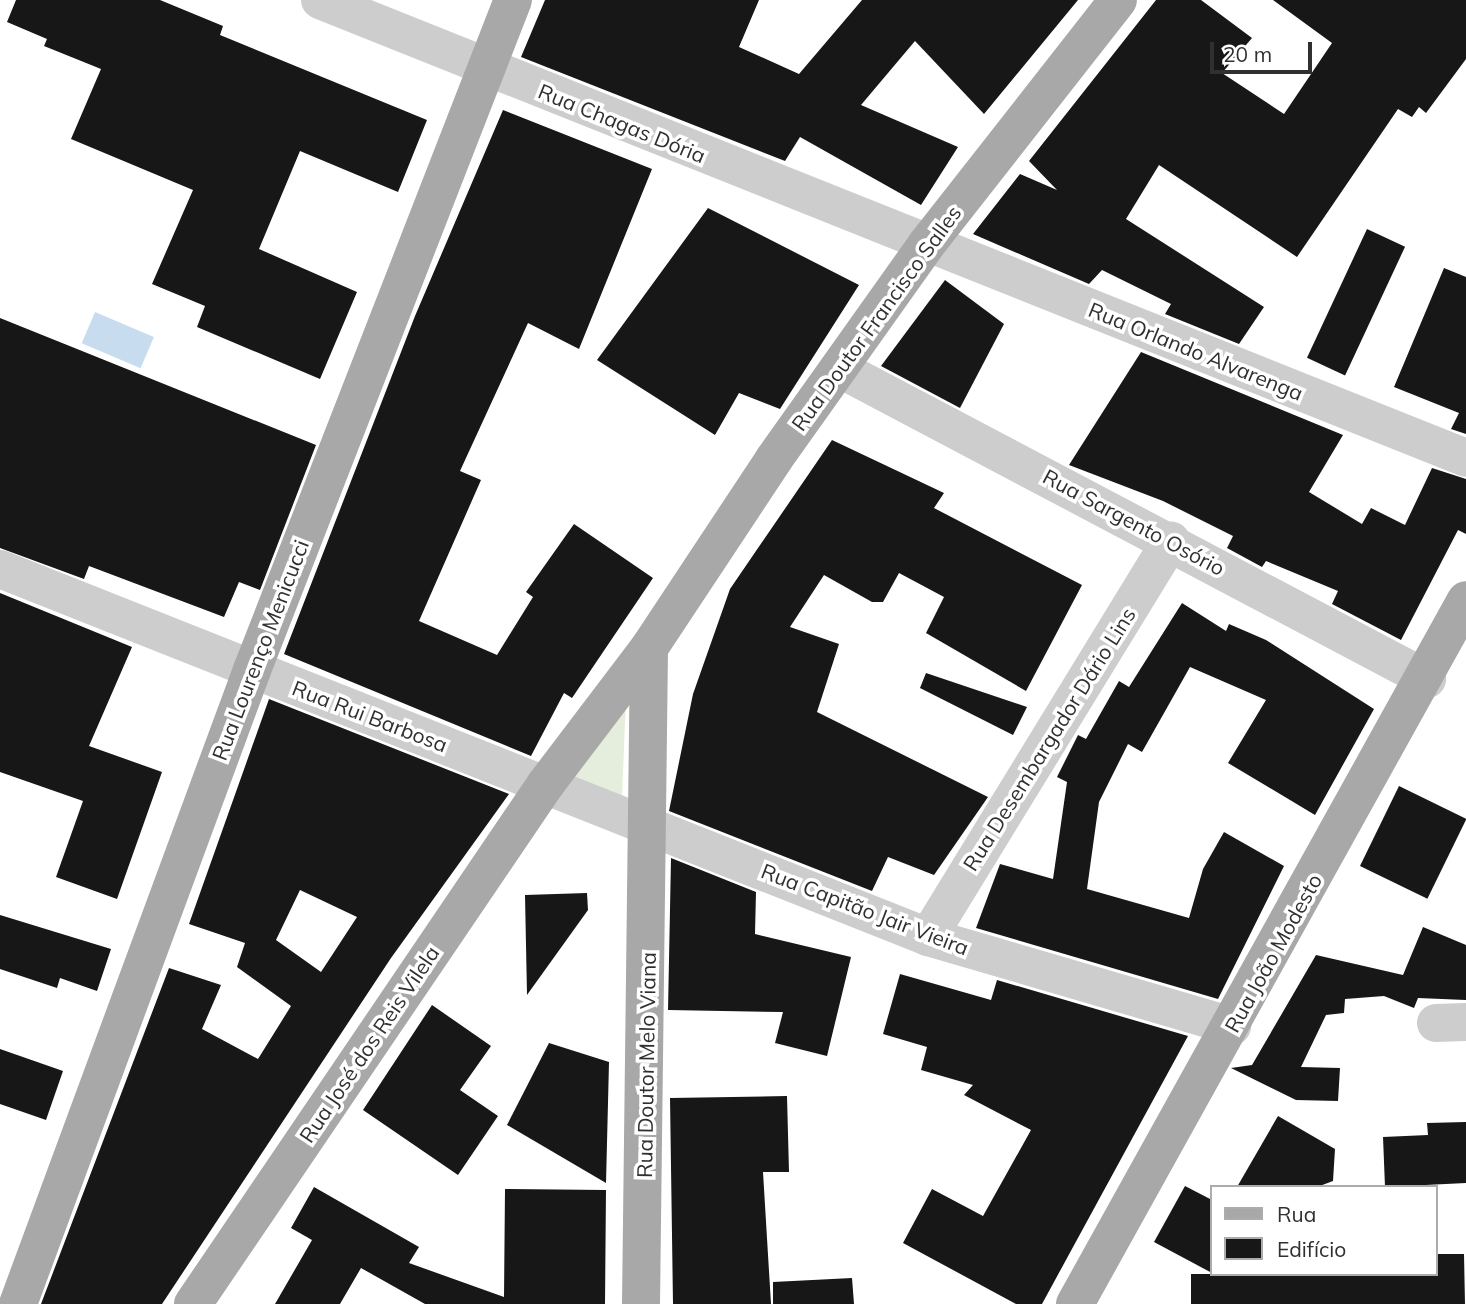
<!DOCTYPE html>
<html>
<head>
<meta charset="utf-8">
<style>
  body { margin:0 }
  #map { position:relative; width:1466px; height:1304px; overflow:hidden; background:#fff; font-family:Mulish,sans-serif }
  div>[style] { position:absolute }
  .green>* { inset:0; background:#e5eedd }
  .water>* { inset:0; background:#c7ddef; transform-origin:0 0 }
  .building>* { inset:0; background:#171717; transform-origin:0 0 }
  .minor>* { height:38px; margin:-19px; padding:0 19px; transform-origin:19px; border-radius:19px; background:#cdcdcd }
  .major>* { height:38px; margin:-19px; padding:0 19px; transform-origin:19px; border-radius:19px; background:#a8a8a8 }
  span { translate:-50% -50%; white-space:nowrap; text-align:center; line-height:1.15; -webkit-text-stroke:7px #fff; paint-order:stroke }
  .street-label { font-size:21px; color:#303030 }
  .legend { position:absolute; left:1210px; top:1185px; width:228px; height:91px; box-sizing:border-box; background:#fff; border:2px solid #acacac; margin:0; padding:9px 12px; list-style:none; font-size:21px; color:#303030 }
  .legend li { display:flex; align-items:center; gap:14px; height:35px }
  .legend b { width:35px; border:2px solid #acacac }
  .scale { position:absolute; left:1210px; top:42px; width:102px; height:32px; box-sizing:border-box; border:4px solid #303030; border-top:0; padding-left:9px; font-size:21px; line-height:24px; white-space:nowrap; color:#303030; -webkit-text-stroke:5px #fff; paint-order:stroke }
</style>
</head>
<body>
<div id="map">
  <div class="green">
    <div style="clip-path:polygon(626px 697px,622px 798px,568px 784px)"></div>
  </div>
  <div class="water">
    <div style="left:95px;top:312px;width:64px;height:34px;rotate:23deg"></div>
  </div>
  <div class="building">
    <div style="clip-path:polygon(16px 0,160px 0,223px 26px,220px 35px,427px 120px,398px 192px,300px 151px,259px 249px,357px 292px,320px 379px,197px 327px,205px 306px,152px 284px,193px 190px,71px 139px,101px 69px,44px 46px,47px 39px,7px 22px)"></div>
    <div style="clip-path:polygon(545px 0,759px 0,739px 47px,799px 74px,862px 0,1078px 0,984px 114px,915px 41px,861px 105px,958px 147px,921px 205px,800px 137px,785px 161px,521px 57px)"></div>
    <div style="clip-path:polygon(1156px 0,1201px 0,1252px 38px,1222px 73px,1284px 114px,1332px 43px,1273px 0,1466px 0,1466px 59px,1426px 113px,1419px 107px,1412px 117px,1398px 109px,1297px 257px,1159px 165px,1126px 219px,1264px 307px,1239px 344px,1165px 314px,1171px 304px,1102px 270px,1089px 284px,973px 234px,1020px 174px,1057px 190px,1029px 161px)"></div>
    <div style="clip-path:polygon(503px 110px,652px 169px,579px 349px,528px 323px,460px 471px,481px 480px,419px 621px,497px 655px,533px 597px,526px 592px,574px 524px,653px 578px,572px 698px,564px 693px,531px 756px,284px 654px,415px 316px)"></div>
    <div style="clip-path:polygon(708px 208px,859px 285px,780px 409px,739px 393px,715px 435px,597px 360px)"></div>
    <div style="left:1367px;top:229px;width:42px;height:142px;rotate:25deg"></div>
    <div style="clip-path:polygon(1444px 268px,1466px 277px,1466px 434px,1451px 429px,1459px 413px,1394px 387px)"></div>
    <div style="clip-path:polygon(945px 280px,1004px 324px,960px 408px,881px 366px)"></div>
    <div style="clip-path:polygon(0 318px,316px 445px,260px 590px,239px 582px,224px 617px,89px 566px,84px 579px,0 548px)"></div>
    <div style="clip-path:polygon(1141px 352px,1343px 435px,1309px 492px,1362px 524px,1371px 508px,1405px 525px,1432px 468px,1466px 479px,1466px 534px,1458px 530px,1401px 640px,1332px 604px,1338px 591px,1266px 561px,1262px 567px,1227px 548px,1233px 536px,1163px 501px,1069px 465px)"></div>
    <div style="clip-path:polygon(832px 440px,944px 493px,934px 508px,1082px 585px,1026px 691px,926px 633px,944px 597px,899px 573px,883px 602px,872px 602px,824px 575px,790px 627px,839px 644px,817px 712px,988px 797px,934px 875px,888px 857px,872px 891px,669px 811px,693px 694px,730px 589px)"></div>
    <div style="clip-path:polygon(0 593px,132px 647px,89px 746px,162px 772px,117px 899px,56px 877px,83px 801px,0 772px)"></div>
    <div style="clip-path:polygon(1182px 603px,1226px 631px,1229px 624px,1266px 640px,1374px 709px,1315px 815px,1228px 763px,1266px 700px,1190px 667px,1142px 752px,1128px 744px,1099px 802px,1087px 889px,1189px 918px,1203px 869px,1224px 832px,1284px 866px,1218px 999px,976px 928px,1000px 864px,1053px 879px,1067px 782px,1057px 777px,1078px 735px,1086px 739px,1119px 681px,1129px 687px)"></div>
    <div style="clip-path:polygon(926px 673px,1027px 707px,1013px 735px,920px 688px)"></div>
    <div style="clip-path:polygon(evenodd,269px 699px,509px 794px,391px 958px,162px 1304px,41px 1304px,169px 968px,221px 985px,202px 1029px,258px 1059px,291px 1006px,237px 967px,245px 943px,189px 924px,269px 699px,300px 890px,357px 917px,321px 972px,276px 940px,300px 890px)"></div>
    <div style="left:1399px;top:786px;width:75px;height:89px;rotate:26deg"></div>
    <div style="clip-path:polygon(671px 858px,756px 892px,755px 934px,851px 957px,827px 1056px,775px 1043px,783px 1012px,668px 1010px)"></div>
    <div style="clip-path:polygon(587px 893px,588px 910px,527px 995px,525px 895px)"></div>
    <div style="clip-path:polygon(0 915px,111px 949px,97px 991px,60px 978px,57px 988px,0 969px)"></div>
    <div style="clip-path:polygon(1423px 927px,1466px 945px,1466px 1000px,1418px 998px,1414px 1008px,1384px 996px,1345px 999px,1344px 1013px,1326px 1015px,1301px 1067px,1340px 1068px,1338px 1101px,1296px 1100px,1231px 1068px,1252px 1065px,1316px 955px,1403px 975px)"></div>
    <div style="clip-path:polygon(900px 974px,991px 1000px,997px 980px,1188px 1036px,1042px 1304px,1016px 1304px,903px 1243px,932px 1189px,983px 1216px,1031px 1130px,964px 1095px,973px 1085px,921px 1070px,927px 1047px,883px 1034px)"></div>
    <div style="clip-path:polygon(432px 1005px,491px 1046px,460px 1090px,498px 1116px,458px 1175px,363px 1110px)"></div>
    <div style="clip-path:polygon(549px 1043px,609px 1062px,606px 1183px,507px 1125px)"></div>
    <div style="clip-path:polygon(0 1049px,63px 1071px,46px 1120px,0 1104px)"></div>
    <div style="clip-path:polygon(787px 1096px,789px 1172px,763px 1172px,771px 1304px,673px 1304px,670px 1098px)"></div>
    <div style="clip-path:polygon(1278px 1116px,1335px 1149px,1333px 1181px,1317px 1187px,1237px 1187px)"></div>
    <div style="clip-path:polygon(1466px 1122px,1466px 1183px,1385px 1187px,1383px 1137px,1428px 1135px,1427px 1123px)"></div>
    <div style="clip-path:polygon(1185px 1186px,1212px 1200px,1212px 1273px,1154px 1242px)"></div>
    <div style="clip-path:polygon(314px 1187px,419px 1247px,409px 1263px,504px 1297px,505px 1189px,606px 1190px,605px 1304px,425px 1304px,361px 1268px,340px 1304px,275px 1304px,312px 1240px,291px 1228px)"></div>
    <div style="clip-path:polygon(1436px 1254px,1464px 1254px,1465px 1304px,1191px 1304px,1191px 1274px,1436px 1274px)"></div>
    <div style="clip-path:polygon(852px 1278px,854px 1304px,773px 1304px,773px 1282px)"></div>
  </div>
  <div class="minor">
    <div style="left:320px;top:0;width:1234px;rotate:21.78deg"></div>
    <div style="left:840px;top:369px;width:664px;rotate:27.84deg"></div>
    <div style="left:0;top:569px;width:998px;rotate:21.63deg"></div>
    <div style="left:928px;top:937px;width:317px;rotate:16.3deg"></div>
    <div style="left:928px;top:937px;width:465px;rotate:-58.5deg"></div>
    <div style="left:1436px;top:1023px;width:30px;rotate:-2deg"></div>
  </div>
  <div class="major">
    <div style="left:18px;top:1304px;width:676px;rotate:-69.74deg"></div>
    <div style="left:252px;top:670px;width:719px;rotate:-68.72deg"></div>
    <div style="left:193px;top:1304px;width:627px;rotate:-55.85deg"></div>
    <div style="left:545px;top:785px;width:172px;rotate:-52.8deg"></div>
    <div style="left:649px;top:648px;width:227px;rotate:-56.5deg"></div>
    <div style="left:774px;top:459px;width:262px;rotate:-54.6deg"></div>
    <div style="left:926px;top:245px;width:311px;rotate:-51.9deg"></div>
    <div style="left:641px;top:1304px;width:656px;rotate:-89.3deg"></div>
    <div style="left:1075px;top:1304px;width:805px;rotate:-60.95deg"></div>
  </div>
  <div class="street-label">
    <span style="left:622px;top:123px;rotate:22deg">Rua Chagas Dória</span>
    <span style="left:876px;top:318px;rotate:-54deg">Rua Doutor Francisco Salles</span>
    <span style="left:1196px;top:351px;rotate:22deg">Rua Orlando Alvarenga</span>
    <span style="left:1134px;top:522px;rotate:28deg">Rua Sargento Osório</span>
    <span style="left:260px;top:650px;rotate:-69deg">Rua Lourenço Menicucci</span>
    <span style="left:370px;top:716px;rotate:21deg">Rua Rui Barbosa</span>
    <span style="left:1049px;top:739px;rotate:-58deg">Rua Desembargador Dário Lins</span>
    <span style="left:865px;top:909px;rotate:21deg">Rua Capitão Jair Vieira</span>
    <span style="left:1273px;top:953px;rotate:-61deg">Rua João Modesto</span>
    <span style="left:369px;top:1044px;rotate:-56deg">Rua José dos Reis Vilela</span>
    <span style="left:646px;top:1065px;rotate:-89deg">Rua Doutor Melo Viana</span>
  </div>
  <ul class="legend">
  <li><b style="height:9px;background:#a8a8a8"></b>Rua</li>
  <li><b style="height:19px;background:#171717"></b>Edifício</li>
  </ul>
  <div class="scale">20 m</div>
</div>
</body>
</html>
